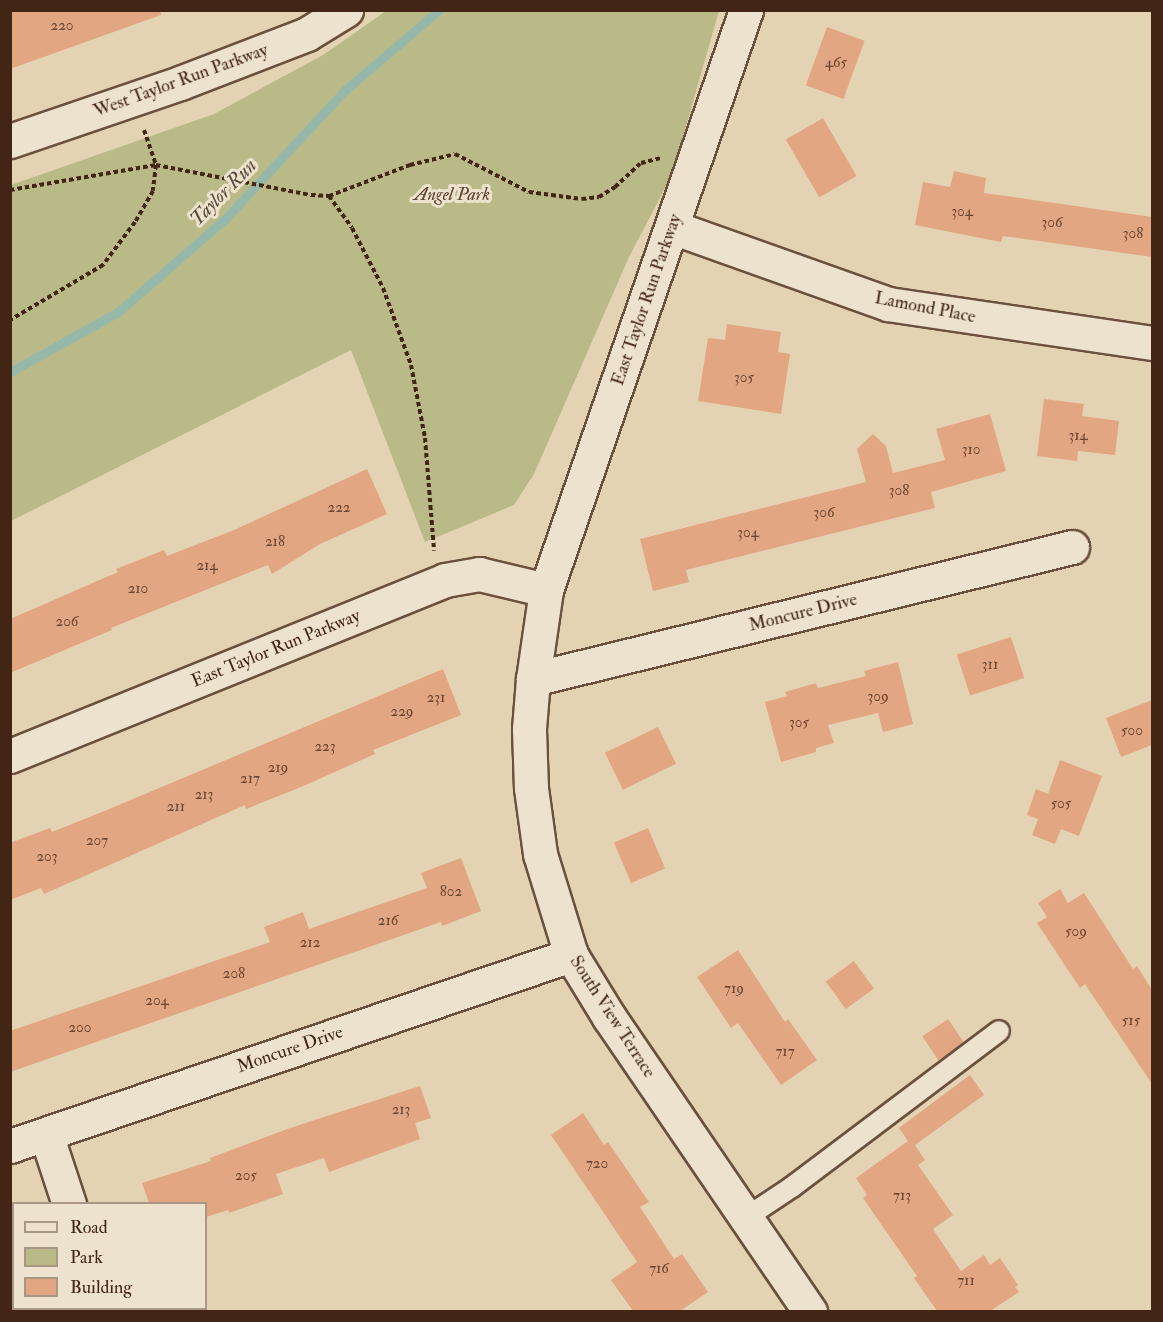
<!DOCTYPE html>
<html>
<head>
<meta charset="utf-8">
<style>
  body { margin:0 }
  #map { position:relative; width:1163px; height:1322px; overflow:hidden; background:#e3d3b3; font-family:"IM FELL Double Pica",serif }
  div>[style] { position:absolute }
  .green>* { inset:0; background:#baba88 }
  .stream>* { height:9px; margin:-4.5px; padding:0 4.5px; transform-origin:4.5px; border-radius:4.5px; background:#95b8aa }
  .building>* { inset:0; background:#e3a682; transform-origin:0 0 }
  .path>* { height:4px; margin-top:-2px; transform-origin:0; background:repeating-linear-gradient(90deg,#432516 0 4.5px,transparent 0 7.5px) }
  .roads { filter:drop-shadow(2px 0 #6b503d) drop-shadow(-2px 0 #6b503d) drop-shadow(0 2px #6b503d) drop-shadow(0 -2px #6b503d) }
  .lane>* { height:20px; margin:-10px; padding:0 10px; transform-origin:10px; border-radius:10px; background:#ede2ce }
  .street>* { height:33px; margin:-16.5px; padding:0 16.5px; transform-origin:16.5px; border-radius:16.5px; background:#ede2ce }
  .secondary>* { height:33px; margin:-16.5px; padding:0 16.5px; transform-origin:16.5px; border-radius:16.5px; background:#ede2ce }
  span { translate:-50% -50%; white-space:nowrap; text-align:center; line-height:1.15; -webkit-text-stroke:6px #ede2ce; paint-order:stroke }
  .number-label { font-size:15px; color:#6b4531 }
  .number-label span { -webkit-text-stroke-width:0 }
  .street-label { font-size:18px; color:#432516 }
  .park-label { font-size:18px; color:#5b432d; font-style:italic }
  .water-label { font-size:20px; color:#584a3b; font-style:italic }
  .frame { position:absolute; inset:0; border:12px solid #432516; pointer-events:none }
  .legend { position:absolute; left:12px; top:1202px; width:195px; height:108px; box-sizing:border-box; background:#ede2ce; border:2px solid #a99684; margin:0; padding:8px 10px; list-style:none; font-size:18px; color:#432516 }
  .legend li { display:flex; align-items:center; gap:12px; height:30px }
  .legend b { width:30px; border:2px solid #a99684 }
</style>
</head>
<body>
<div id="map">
  <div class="green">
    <div style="clip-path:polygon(386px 11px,719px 11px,672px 175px,629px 257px,534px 474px,514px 505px,425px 542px,351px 350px,11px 521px,11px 185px,214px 114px,323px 55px)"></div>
  </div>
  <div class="stream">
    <div style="left:10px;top:372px;width:124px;rotate:-29.1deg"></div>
    <div style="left:118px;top:312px;width:143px;rotate:-41deg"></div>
    <div style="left:226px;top:218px;width:173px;rotate:-47.1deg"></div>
    <div style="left:344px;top:91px;width:125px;rotate:-40.5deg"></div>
  </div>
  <div class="building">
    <div style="clip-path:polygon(10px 10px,160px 10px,161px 15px,10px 69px)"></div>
    <div style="left:827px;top:27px;width:40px;height:62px;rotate:20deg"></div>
    <div style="left:823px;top:118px;width:67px;height:43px;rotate:60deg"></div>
    <div style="clip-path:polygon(954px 171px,986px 178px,984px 193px,1152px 217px,1152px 257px,1003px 236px,1001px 242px,915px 225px,923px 182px,950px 187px)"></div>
    <div style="clip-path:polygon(727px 324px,781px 332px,778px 352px,790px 354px,781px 414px,698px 401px,708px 338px,725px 340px)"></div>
    <div style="clip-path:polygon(1044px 399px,1084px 404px,1082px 416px,1119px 421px,1115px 455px,1078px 451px,1077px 461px,1037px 456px)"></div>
    <div style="clip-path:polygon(990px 414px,1006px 471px,931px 492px,935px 508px,686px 570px,689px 582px,653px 591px,640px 539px,866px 482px,857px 449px,873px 434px,886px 446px,893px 473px,945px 460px,936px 429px)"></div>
    <div style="clip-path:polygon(367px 469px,387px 514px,320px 544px,272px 574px,268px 565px,111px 628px,112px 630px,10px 673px,10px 619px,118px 572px,116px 569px,164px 550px,167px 556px,234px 530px)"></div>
    <div style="left:1011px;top:637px;width:43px;height:57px;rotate:72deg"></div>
    <div style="clip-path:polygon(898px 662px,913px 724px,883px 732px,878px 713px,828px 725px,834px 743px,816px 748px,816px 752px,781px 762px,765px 702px,787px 696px,785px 692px,816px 683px,818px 688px,866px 676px,864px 671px)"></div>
    <div style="clip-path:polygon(443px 669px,461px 715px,373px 750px,375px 754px,301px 787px,246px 809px,245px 805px,44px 894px,41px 888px,10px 900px,10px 843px,50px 828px,52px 832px,102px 812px)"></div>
    <div style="clip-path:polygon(1152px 700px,1152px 745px,1121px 757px,1106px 718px)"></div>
    <div style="left:658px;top:727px;width:41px;height:59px;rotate:64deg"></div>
    <div style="clip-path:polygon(1060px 760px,1102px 776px,1079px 836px,1061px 829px,1055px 844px,1032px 835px,1038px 819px,1027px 815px,1036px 789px,1048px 794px)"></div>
    <div style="left:648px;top:828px;width:44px;height:37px;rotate:67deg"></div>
    <div style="clip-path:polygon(461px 858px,481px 911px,442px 926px,441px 922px,10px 1072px,10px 1031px,270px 942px,264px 927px,303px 912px,309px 929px,427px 888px,421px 873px)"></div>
    <div style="clip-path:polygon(1060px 889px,1068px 903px,1084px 893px,1133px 969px,1137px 966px,1152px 990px,1152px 1084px,1085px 984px,1080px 988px,1037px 923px,1047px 917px,1038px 903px)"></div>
    <div style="clip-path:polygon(738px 950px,785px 1022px,788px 1019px,817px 1060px,781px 1085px,738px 1023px,731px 1028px,697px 977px)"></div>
    <div style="left:854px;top:961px;width:34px;height:35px;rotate:54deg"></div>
    <div style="left:948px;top:1019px;width:29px;height:31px;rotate:56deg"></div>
    <div style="clip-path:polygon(970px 1075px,984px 1095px,915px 1145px,925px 1160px,918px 1165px,953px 1215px,933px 1229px,961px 1271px,984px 1255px,990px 1265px,1000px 1258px,1018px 1285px,1015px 1287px,1019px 1292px,990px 1311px,937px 1311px,914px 1278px,917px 1276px,863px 1198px,867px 1195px,856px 1178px,908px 1141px,899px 1128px)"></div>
    <div style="clip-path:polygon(420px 1086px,431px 1118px,415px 1123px,420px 1139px,329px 1172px,324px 1158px,276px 1174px,283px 1194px,229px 1213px,228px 1210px,206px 1217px,206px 1203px,149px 1203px,142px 1183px,211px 1161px,210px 1158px,290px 1128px)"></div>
    <div style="clip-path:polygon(583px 1113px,604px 1145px,608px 1142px,649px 1202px,640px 1207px,674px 1259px,682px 1254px,708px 1292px,680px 1311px,633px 1311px,611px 1280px,637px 1262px,551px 1135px)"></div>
  </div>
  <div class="path">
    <div style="left:144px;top:130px;width:37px;rotate:71deg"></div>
    <div style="left:156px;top:165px;width:158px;rotate:11deg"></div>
    <div style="left:311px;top:195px;width:18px;rotate:3deg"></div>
    <div style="left:329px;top:196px;width:39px;rotate:54deg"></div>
    <div style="left:352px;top:228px;width:68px;rotate:62.7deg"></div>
    <div style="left:383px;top:288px;width:82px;rotate:70deg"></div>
    <div style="left:411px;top:365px;width:74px;rotate:79.1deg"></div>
    <div style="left:425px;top:438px;width:113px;rotate:85.4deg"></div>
    <div style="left:10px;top:190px;width:148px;rotate:-9.7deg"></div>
    <div style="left:156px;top:165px;width:26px;rotate:97deg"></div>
    <div style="left:153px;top:191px;width:36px;rotate:120deg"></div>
    <div style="left:135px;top:222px;width:54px;rotate:126.7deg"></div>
    <div style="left:103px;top:265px;width:108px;rotate:149.4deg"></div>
    <div style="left:329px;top:196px;width:87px;rotate:-20.9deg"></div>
    <div style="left:410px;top:165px;width:46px;rotate:-13.7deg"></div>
    <div style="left:455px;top:154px;width:83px;rotate:27.2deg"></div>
    <div style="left:529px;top:192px;width:53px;rotate:7.5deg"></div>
    <div style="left:582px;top:199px;width:17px;rotate:-7deg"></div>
    <div style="left:599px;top:197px;width:19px;rotate:-32deg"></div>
    <div style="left:615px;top:187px;width:35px;rotate:-43deg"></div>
    <div style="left:641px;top:163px;width:21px;rotate:-14deg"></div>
  </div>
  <div class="roads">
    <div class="lane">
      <div style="left:747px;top:1217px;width:54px;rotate:-33.7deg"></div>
      <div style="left:792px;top:1187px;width:259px;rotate:-37deg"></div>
    </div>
    <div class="street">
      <div style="left:746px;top:10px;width:614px;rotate:109.03deg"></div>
      <div style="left:546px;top:590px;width:90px;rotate:98.3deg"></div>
      <div style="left:533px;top:679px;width:50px;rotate:94.6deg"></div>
      <div style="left:529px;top:729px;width:59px;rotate:88.1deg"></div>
      <div style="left:531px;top:788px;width:67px;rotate:82.2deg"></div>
      <div style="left:540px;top:854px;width:106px;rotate:72.9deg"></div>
      <div style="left:571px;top:955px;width:73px;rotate:58.5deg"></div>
      <div style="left:609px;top:1017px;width:357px;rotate:55.7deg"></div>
      <div style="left:672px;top:227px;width:229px;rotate:19.6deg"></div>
      <div style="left:888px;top:304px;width:267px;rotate:8.4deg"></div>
      <div style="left:533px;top:679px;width:555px;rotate:-13.76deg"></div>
      <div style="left:10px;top:756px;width:469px;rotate:-22deg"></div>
      <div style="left:445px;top:580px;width:35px;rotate:-10deg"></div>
      <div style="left:479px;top:574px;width:69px;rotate:13.4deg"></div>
      <div style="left:46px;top:1134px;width:74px;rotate:71.8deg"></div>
      <div style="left:10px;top:1146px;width:593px;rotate:-18.8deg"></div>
      <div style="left:104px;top:1308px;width:4px;rotate:76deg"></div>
    </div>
    <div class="secondary">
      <div style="left:10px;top:141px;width:180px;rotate:-18.8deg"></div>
      <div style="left:180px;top:83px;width:136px;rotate:-21.1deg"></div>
      <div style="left:307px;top:34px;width:46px;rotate:-31.6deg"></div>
    </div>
  </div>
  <div class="number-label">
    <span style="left:62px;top:26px">220</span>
    <span style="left:836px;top:63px">465</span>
    <span style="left:962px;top:212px">304</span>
    <span style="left:1052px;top:223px">306</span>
    <span style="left:1133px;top:234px">308</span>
    <span style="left:744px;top:378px">305</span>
    <span style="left:1078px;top:436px">314</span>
    <span style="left:971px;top:450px">310</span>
    <span style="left:899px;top:491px">308</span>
    <span style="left:339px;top:508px">222</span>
    <span style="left:824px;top:513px">306</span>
    <span style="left:748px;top:533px">304</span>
    <span style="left:275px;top:542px">218</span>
    <span style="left:207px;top:566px">214</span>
    <span style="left:138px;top:589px">210</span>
    <span style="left:67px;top:622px">206</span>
    <span style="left:990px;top:665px">311</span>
    <span style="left:878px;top:697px">309</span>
    <span style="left:436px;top:698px">231</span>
    <span style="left:402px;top:712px">229</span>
    <span style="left:799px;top:723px">305</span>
    <span style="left:1132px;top:731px">500</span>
    <span style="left:325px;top:747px">223</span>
    <span style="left:278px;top:768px">219</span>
    <span style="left:250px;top:779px">217</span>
    <span style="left:204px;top:795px">213</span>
    <span style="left:1061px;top:804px">505</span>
    <span style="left:176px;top:807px">211</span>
    <span style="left:97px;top:841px">207</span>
    <span style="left:47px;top:857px">203</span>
    <span style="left:451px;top:892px">802</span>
    <span style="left:388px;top:921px">216</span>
    <span style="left:1076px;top:932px">509</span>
    <span style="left:310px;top:943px">212</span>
    <span style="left:234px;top:974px">208</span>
    <span style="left:734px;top:989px">719</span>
    <span style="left:157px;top:1001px">204</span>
    <span style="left:1131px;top:1021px">515</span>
    <span style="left:80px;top:1028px">200</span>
    <span style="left:785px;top:1052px">717</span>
    <span style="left:401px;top:1110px">213</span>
    <span style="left:597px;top:1164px">720</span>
    <span style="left:246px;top:1176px">205</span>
    <span style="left:902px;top:1196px">713</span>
    <span style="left:659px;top:1269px">716</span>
    <span style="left:966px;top:1281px">711</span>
  </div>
  <div class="street-label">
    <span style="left:181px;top:81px;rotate:-20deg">West Taylor Run Parkway</span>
    <span style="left:647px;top:300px;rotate:-71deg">East Taylor Run Parkway</span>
    <span style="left:925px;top:308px;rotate:11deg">Lamond Place</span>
    <span style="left:803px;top:613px;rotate:-14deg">Moncure Drive</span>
    <span style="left:276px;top:649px;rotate:-22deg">East Taylor Run Parkway</span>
    <span style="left:612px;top:1017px;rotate:57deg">South View Terrace</span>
    <span style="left:290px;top:1050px;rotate:-19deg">Moncure Drive</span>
  </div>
  <div class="park-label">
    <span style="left:452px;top:195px">Angel Park</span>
  </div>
  <div class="water-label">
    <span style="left:223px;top:192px;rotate:-45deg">Taylor Run</span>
  </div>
  <div class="frame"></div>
  <ul class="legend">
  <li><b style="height:8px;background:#ede2ce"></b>Road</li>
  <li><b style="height:16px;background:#baba88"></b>Park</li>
  <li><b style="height:16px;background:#e3a682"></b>Building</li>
  </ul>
</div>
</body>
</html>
